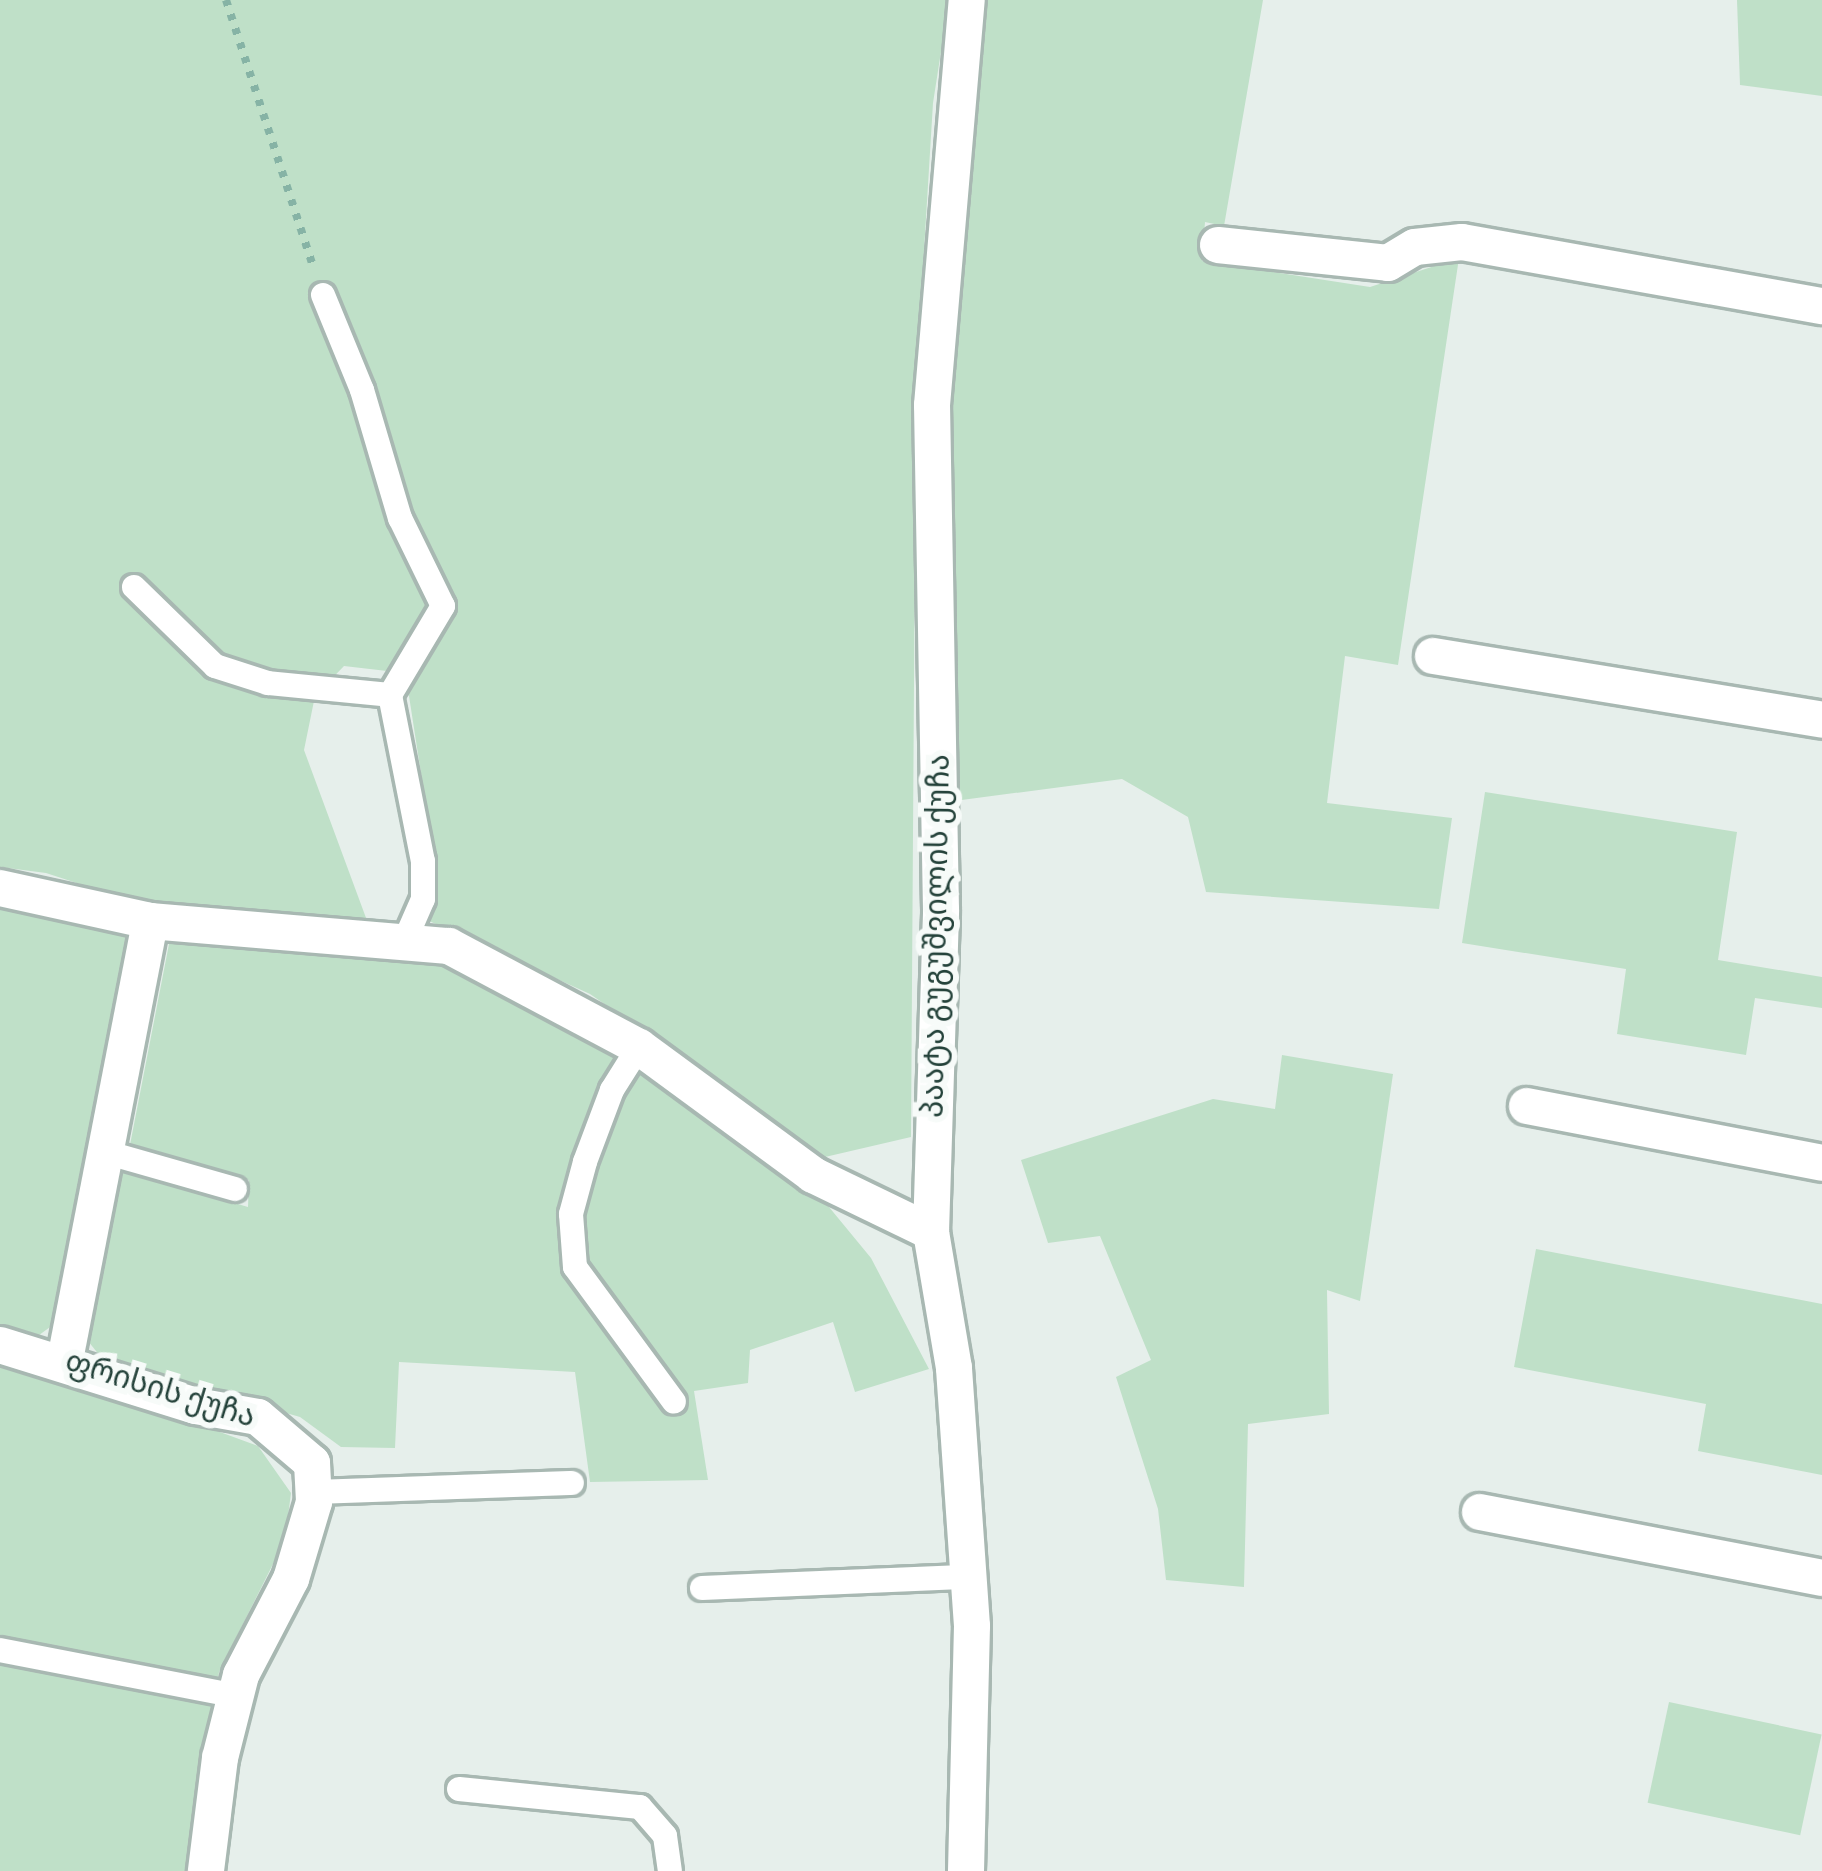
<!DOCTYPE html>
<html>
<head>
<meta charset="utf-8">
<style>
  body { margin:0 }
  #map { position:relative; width:1822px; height:1871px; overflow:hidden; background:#e6efeb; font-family:"Source Sans 3","Noto Sans Georgian",sans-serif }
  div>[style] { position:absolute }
  .green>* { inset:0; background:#bfe0c8; transform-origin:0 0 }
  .path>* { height:8px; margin-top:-4px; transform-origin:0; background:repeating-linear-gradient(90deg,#86b3a5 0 6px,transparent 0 15px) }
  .roads { filter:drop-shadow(3px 0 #a8b8b2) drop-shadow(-3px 0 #a8b8b2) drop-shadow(0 3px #a8b8b2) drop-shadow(0 -3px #a8b8b2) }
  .service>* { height:24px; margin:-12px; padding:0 12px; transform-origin:12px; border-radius:12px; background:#fff }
  .minor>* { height:36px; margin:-18px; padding:0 18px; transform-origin:18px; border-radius:18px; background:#fff }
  span { translate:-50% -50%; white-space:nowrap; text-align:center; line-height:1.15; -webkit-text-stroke:12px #f7fbf9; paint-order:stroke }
  .street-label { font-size:30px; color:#24423a }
</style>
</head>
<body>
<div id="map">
  <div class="green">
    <div style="clip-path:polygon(0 0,949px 0,933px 103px,916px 382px,911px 1137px,825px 1157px,590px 994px,427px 920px,437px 876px,409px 696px,387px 671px,344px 666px,315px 696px,304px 750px,369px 926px,150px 907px,46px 873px,0 867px)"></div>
    <div style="clip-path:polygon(976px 0,1263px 0,1224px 226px,1205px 222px,1202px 261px,1370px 287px,1459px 258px,1398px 665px,1345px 656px,1327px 803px,1452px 818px,1439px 909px,1206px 892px,1188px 817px,1122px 779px,954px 801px,944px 430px)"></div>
    <div style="clip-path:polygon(1737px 0,1822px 0,1822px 96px,1740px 85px)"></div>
    <div style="clip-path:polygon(1485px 792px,1737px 832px,1718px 960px,1822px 977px,1822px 1008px,1755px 998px,1746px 1055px,1617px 1034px,1626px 969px,1462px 943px)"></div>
    <div style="clip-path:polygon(0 904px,121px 929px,132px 942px,57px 1322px,35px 1338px,0 1329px)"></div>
    <div style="clip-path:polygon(169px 944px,381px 946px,442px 956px,634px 1058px,815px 1190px,871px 1258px,929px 1369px,855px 1392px,833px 1322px,750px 1350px,748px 1383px,694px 1391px,708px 1480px,590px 1482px,575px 1372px,399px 1362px,395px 1448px,341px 1447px,300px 1417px,104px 1361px,84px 1336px,121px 1170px,248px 1207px,249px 1180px,129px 1150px)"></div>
    <div style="clip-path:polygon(1282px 1055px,1393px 1074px,1360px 1301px,1327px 1290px,1329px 1414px,1248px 1424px,1244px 1587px,1166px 1580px,1158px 1509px,1116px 1377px,1151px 1360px,1100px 1236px,1048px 1243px,1021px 1160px,1213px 1099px,1275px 1109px)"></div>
    <div style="clip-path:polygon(1536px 1249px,1822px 1304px,1822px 1475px,1698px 1451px,1706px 1404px,1514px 1367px)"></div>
    <div style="clip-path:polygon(0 1360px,70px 1377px,258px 1446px,291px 1493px,285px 1540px,219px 1672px,186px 1871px,0 1871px)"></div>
    <div style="left:1669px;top:1702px;width:156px;height:103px;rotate:12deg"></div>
  </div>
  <div class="path">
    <div style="left:226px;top:0;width:280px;rotate:71.9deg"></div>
  </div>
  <div class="roads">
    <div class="service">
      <div style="left:323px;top:295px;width:103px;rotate:67.7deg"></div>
      <div style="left:362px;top:390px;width:134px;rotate:73.5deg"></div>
      <div style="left:400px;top:518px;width:98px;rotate:64deg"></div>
      <div style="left:443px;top:606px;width:104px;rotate:120.8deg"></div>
      <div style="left:390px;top:695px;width:169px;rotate:78.8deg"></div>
      <div style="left:423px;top:861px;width:38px;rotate:90deg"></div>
      <div style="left:423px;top:899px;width:43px;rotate:113.6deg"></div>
      <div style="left:134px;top:587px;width:113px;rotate:44.3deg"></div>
      <div style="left:215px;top:666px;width:56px;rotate:17.8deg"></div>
      <div style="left:268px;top:683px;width:123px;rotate:5.6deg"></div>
      <div style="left:639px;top:1047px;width:51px;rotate:122.1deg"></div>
      <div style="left:612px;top:1090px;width:77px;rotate:110.6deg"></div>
      <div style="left:585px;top:1162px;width:54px;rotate:105.1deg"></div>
      <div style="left:571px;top:1214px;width:53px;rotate:85.7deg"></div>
      <div style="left:575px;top:1267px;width:167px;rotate:53.7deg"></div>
      <div style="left:105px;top:1152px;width:135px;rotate:15.9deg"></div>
      <div style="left:313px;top:1492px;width:259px;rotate:-2deg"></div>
      <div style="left:702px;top:1588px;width:266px;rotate:-2.4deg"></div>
      <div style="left:0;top:1650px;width:240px;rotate:11deg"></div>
      <div style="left:459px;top:1789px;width:182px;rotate:5.7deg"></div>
      <div style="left:640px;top:1807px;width:38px;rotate:49deg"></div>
      <div style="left:665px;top:1836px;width:35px;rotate:82deg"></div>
    </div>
    <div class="minor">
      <div style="left:1218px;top:245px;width:171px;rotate:6deg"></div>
      <div style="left:1388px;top:263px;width:31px;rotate:-31deg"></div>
      <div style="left:1415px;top:247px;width:47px;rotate:-6.1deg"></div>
      <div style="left:1462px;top:242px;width:366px;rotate:10.1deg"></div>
      <div style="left:1433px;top:656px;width:394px;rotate:9.3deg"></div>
      <div style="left:0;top:888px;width:154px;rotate:12.4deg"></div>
      <div style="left:150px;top:921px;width:300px;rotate:4.8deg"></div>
      <div style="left:449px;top:946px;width:215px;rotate:28deg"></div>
      <div style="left:639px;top:1047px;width:216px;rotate:36.3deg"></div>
      <div style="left:813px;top:1175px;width:131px;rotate:25.8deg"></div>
      <div style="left:1527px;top:1106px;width:300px;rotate:10.9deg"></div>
      <div style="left:0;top:1345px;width:205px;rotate:17.3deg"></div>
      <div style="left:196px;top:1406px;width:63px;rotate:10.1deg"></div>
      <div style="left:258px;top:1417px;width:71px;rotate:40.4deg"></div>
      <div style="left:312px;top:1463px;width:39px;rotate:87deg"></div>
      <div style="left:314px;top:1502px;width:80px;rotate:106.6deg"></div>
      <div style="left:291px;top:1579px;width:108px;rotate:117.5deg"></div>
      <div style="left:241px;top:1675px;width:86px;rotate:104.2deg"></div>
      <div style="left:220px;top:1758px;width:114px;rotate:97.1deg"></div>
      <div style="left:65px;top:1360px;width:447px;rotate:-79deg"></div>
      <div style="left:1480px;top:1512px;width:348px;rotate:10.9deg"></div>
      <div style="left:966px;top:1871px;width:245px;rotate:-88.6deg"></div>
      <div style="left:972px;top:1626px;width:259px;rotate:-94deg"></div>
      <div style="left:954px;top:1368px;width:138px;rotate:-99.6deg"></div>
      <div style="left:931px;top:1232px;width:322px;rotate:-88.2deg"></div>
      <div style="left:941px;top:910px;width:505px;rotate:-91.02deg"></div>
      <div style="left:932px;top:405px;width:407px;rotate:-85.1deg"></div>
    </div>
  </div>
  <div class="street-label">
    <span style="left:937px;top:936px;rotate:-89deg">პაატა გუგუშვილის ქუჩა</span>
    <span style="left:160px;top:1390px;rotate:17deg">ფრისის ქუჩა</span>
  </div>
</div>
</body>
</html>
